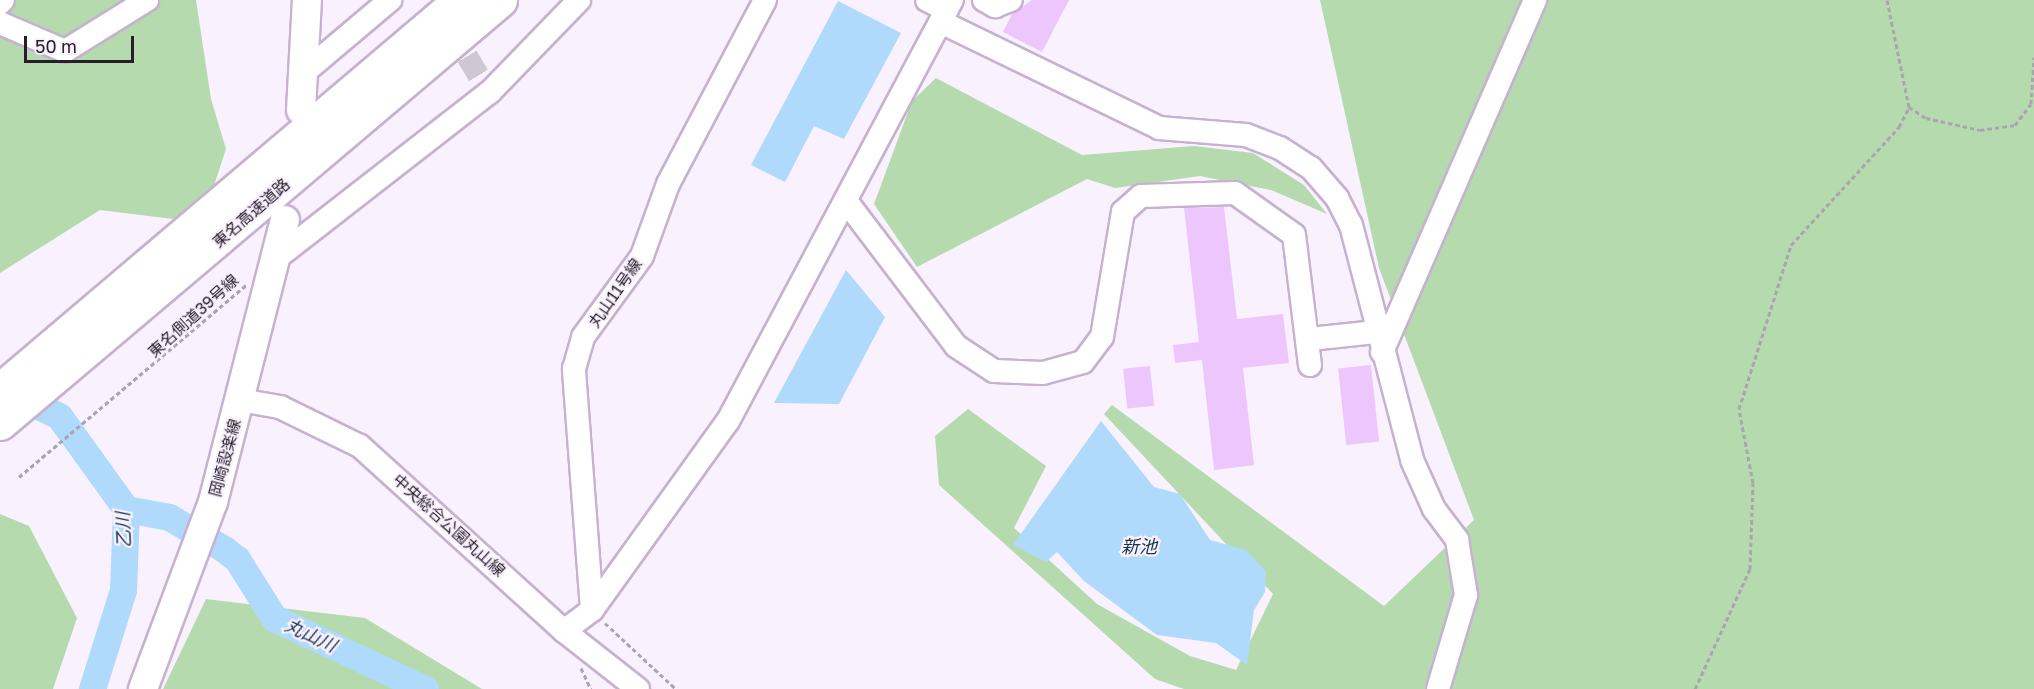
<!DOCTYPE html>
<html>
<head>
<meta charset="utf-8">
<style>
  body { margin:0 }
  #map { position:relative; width:2034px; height:689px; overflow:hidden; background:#f9f1fd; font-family:"Golos Text","Noto Sans JP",sans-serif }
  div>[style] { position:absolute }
  .green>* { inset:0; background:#b5daae }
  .water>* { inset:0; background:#afdafb }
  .river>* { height:27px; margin:-13.5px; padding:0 13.5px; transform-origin:13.5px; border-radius:13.5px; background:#afdafb }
  .building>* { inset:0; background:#edc6fe; transform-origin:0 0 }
  .minor-tunnel>* { height:22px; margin-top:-11px; transform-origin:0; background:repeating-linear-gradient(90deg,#cfc7d3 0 22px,transparent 0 33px) }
  .path>* { height:3px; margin-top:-1.5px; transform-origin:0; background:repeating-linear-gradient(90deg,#aba3af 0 4.5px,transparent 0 7.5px) }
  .roads { filter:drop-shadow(2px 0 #c6b2d0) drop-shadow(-2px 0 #c6b2d0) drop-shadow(0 2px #c6b2d0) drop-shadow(0 -2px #c6b2d0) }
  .minor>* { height:22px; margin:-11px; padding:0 11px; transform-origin:11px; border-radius:11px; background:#fff }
  .major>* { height:28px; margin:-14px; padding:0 14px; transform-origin:14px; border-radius:14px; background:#fff }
  .highway>* { height:33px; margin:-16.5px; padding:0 16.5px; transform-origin:16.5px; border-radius:16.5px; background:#fff }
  span { translate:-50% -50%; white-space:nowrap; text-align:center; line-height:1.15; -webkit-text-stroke:4.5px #f9f1fd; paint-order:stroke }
  .street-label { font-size:16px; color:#261f2a }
  .water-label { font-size:18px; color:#14344b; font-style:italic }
  .scale { position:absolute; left:24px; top:36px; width:110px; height:27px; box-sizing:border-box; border:3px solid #261f2a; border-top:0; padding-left:8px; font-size:18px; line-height:21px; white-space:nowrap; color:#261f2a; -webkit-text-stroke:4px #f9f1fd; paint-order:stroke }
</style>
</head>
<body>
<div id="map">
  <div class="green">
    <div style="clip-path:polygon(0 0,196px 0,211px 99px,226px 149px,209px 201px,181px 220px,100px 210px,0 273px)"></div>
    <div style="clip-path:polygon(1320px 0,2034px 0,2034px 689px,1184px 689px,1155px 679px,939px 485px,935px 436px,968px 409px,1046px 466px,1014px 528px,1097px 604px,1190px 656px,1236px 670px,1273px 594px,1104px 414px,1112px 405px,1384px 606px,1474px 520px,1379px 268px)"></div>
    <div style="clip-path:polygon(936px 78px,1082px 155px,1194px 146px,1253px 153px,1304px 185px,1327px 214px,1271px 190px,1200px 176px,1115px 188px,1087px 179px,917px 267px,874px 204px,912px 101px)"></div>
    <div style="clip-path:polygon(0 514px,29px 526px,77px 618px,53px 689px,0 689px)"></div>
    <div style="clip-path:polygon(206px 599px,365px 618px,482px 689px,163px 689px)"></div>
  </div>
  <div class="water">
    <div style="clip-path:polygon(838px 1px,901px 33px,844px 139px,814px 126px,785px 182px,751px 165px)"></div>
    <div style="clip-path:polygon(846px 270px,885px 317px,839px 404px,774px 403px)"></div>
    <div style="clip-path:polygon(1101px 421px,1154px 487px,1180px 494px,1210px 540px,1246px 550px,1266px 571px,1265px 592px,1254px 610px,1247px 665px,1216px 643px,1157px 635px,1084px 581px,1057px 552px,1046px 562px,1013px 545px)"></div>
  </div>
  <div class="river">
    <div style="left:11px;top:393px;width:53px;rotate:25.6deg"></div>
    <div style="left:59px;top:416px;width:115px;rotate:54.2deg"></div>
    <div style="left:126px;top:509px;width:81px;rotate:92.1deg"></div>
    <div style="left:123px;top:590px;width:104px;rotate:107.4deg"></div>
    <div style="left:126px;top:509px;width:44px;rotate:10.5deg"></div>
    <div style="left:169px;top:517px;width:64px;rotate:30.2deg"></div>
    <div style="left:224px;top:549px;width:16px;rotate:38deg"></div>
    <div style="left:237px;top:559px;width:70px;rotate:57.9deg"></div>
    <div style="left:274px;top:618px;width:167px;rotate:25.2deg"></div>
  </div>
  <div class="building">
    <div style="clip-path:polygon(1032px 0,1069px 0,1042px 52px,1003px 32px,1012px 14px)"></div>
    <div style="clip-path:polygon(1224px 207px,1237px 319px,1283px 314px,1289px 363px,1243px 368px,1254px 465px,1214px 470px,1202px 360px,1175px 363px,1173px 345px,1199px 342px,1184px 208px)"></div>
    <div style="left:1371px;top:365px;width:77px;height:33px;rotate:84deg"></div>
    <div style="left:1150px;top:366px;width:40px;height:27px;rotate:84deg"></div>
  </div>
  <div class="minor-tunnel">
    <div style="left:433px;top:0;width:91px;rotate:58.9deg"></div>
  </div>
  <div class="path">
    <div style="left:1909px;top:107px;width:20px;rotate:33deg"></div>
    <div style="left:1926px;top:118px;width:55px;rotate:12.5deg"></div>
    <div style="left:1980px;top:130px;width:35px;rotate:-8deg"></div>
    <div style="left:2015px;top:125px;width:26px;rotate:-53deg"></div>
    <div style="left:2031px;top:104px;width:47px;rotate:-86.3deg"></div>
    <div style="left:19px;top:477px;width:299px;rotate:-40.2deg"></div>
    <div style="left:605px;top:623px;width:97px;rotate:42.9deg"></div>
    <div style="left:581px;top:668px;width:23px;rotate:65deg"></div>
    <div style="left:1695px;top:689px;width:132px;rotate:-65.4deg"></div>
    <div style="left:1750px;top:569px;width:86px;rotate:-88deg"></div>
    <div style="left:1753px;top:483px;width:75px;rotate:-100.7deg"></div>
    <div style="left:1739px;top:409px;width:172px;rotate:-72.4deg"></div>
    <div style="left:1791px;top:245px;width:160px;rotate:-47.5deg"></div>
    <div style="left:1899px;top:127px;width:22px;rotate:-63deg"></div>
    <div style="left:1909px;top:107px;width:109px;rotate:-101.6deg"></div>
  </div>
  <div class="roads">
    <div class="minor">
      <div style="left:927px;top:0;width:22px;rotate:27deg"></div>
      <div style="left:984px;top:0;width:13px;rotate:29deg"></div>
      <div style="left:995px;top:6px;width:17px;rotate:-21deg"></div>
      <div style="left:0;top:3px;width:4px;rotate:-45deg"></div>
      <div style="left:941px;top:22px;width:242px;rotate:25.9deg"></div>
      <div style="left:1159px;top:128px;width:87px;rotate:4.6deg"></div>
      <div style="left:1246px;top:135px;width:36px;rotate:21deg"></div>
      <div style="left:1280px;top:148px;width:37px;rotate:33deg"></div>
      <div style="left:1311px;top:168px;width:40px;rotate:49deg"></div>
      <div style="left:1337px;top:198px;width:30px;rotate:63deg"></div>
      <div style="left:1351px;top:225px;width:243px;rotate:75.4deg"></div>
      <div style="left:1412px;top:460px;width:54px;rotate:65.8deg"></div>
      <div style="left:1434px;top:509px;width:39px;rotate:53deg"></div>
      <div style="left:1457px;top:540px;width:56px;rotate:80.7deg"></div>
      <div style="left:1466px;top:595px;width:98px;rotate:106.6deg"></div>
      <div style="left:0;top:23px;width:71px;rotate:23.3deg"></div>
      <div style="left:65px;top:51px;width:97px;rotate:-31.9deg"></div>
      <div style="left:307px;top:70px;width:109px;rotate:-40.1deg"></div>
      <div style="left:846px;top:201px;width:182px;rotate:52.8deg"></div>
      <div style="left:956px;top:346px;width:45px;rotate:33.3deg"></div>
      <div style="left:994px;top:371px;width:49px;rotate:2.3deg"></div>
      <div style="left:1043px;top:373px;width:41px;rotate:-15.4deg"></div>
      <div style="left:1083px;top:362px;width:31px;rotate:-53deg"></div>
      <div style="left:1102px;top:337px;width:127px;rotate:-80.5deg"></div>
      <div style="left:1123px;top:212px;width:24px;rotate:-42deg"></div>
      <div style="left:1141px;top:196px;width:94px;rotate:-1.8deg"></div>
      <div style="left:1235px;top:193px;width:72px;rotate:35.4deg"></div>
      <div style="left:1294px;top:235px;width:131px;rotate:83deg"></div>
      <div style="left:279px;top:256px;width:267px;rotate:-37.9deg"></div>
      <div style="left:490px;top:92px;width:128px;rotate:-45.9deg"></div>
      <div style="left:1310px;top:339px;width:66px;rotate:-6.1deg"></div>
      <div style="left:1382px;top:352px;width:384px;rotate:-66.5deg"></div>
      <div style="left:240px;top:400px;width:41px;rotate:9.9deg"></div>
      <div style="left:280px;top:407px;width:89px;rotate:26deg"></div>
      <div style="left:360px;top:446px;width:275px;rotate:42.2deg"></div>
      <div style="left:564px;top:631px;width:94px;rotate:38.1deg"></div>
      <div style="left:592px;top:610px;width:242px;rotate:-94.3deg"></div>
      <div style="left:574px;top:369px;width:33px;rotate:-74deg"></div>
      <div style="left:583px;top:337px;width:100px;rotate:-53.9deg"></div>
      <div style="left:642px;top:256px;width:77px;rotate:-70.1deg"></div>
      <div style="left:668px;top:184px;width:208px;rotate:-62.2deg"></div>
      <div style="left:564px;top:631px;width:35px;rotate:-37deg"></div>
      <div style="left:592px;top:610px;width:233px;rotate:-54.3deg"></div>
      <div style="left:728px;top:421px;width:477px;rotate:-62deg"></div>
    </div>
    <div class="major">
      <div style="left:301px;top:110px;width:110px;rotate:-86.9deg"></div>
      <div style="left:143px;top:689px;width:200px;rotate:-69.5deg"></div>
      <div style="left:213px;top:502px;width:291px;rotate:-75.7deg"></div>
    </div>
    <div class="highway">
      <div style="left:0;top:390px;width:603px;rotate:-40.29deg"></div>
      <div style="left:0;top:423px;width:655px;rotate:-40.23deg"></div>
    </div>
  </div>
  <div class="street-label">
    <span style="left:251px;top:213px;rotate:-41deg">東名高速道路</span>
    <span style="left:615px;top:293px;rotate:-55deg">丸山11号線</span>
    <span style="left:193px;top:316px;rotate:-42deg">東名側道39号線</span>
    <span style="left:225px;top:458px;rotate:-75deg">岡崎設楽線</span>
    <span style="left:449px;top:525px;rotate:42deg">中央総合公園丸山線</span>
  </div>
  <div class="water-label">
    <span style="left:123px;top:530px;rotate:-93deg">乙川</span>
    <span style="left:1139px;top:546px">新池</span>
    <span style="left:311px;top:635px;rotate:25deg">丸山川</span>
  </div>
  <div class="scale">50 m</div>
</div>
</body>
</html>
